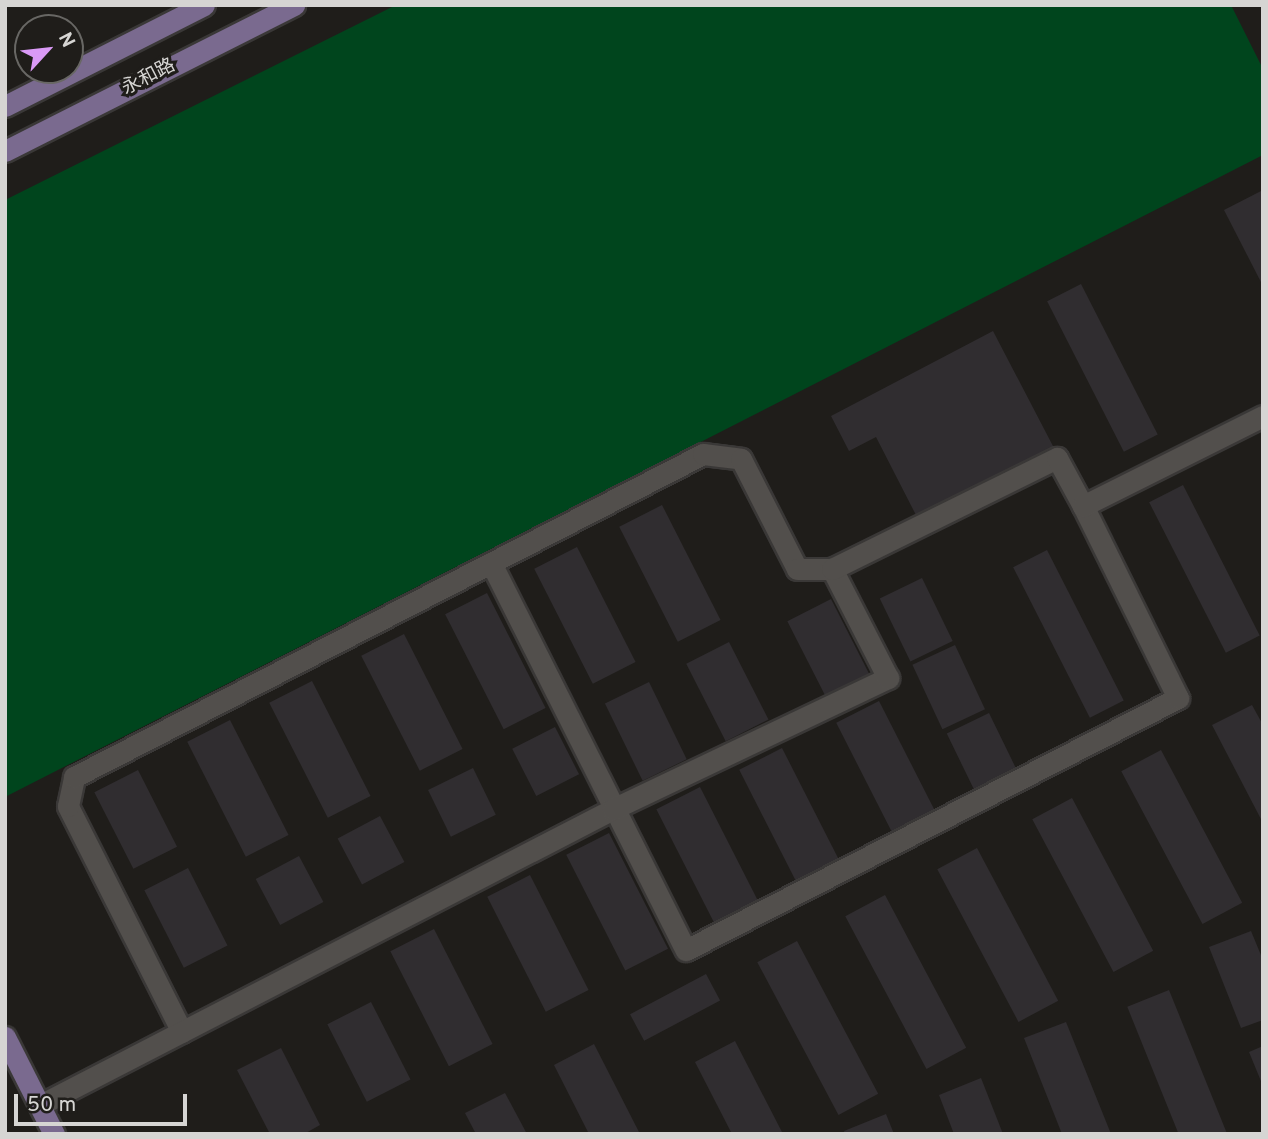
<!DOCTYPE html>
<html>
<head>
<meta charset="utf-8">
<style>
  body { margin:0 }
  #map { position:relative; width:1268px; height:1139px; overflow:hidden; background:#1f1d1a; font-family:Overpass,"Noto Sans SC",sans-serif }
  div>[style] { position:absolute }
  .green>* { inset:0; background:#00451d }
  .building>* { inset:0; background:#302d30; transform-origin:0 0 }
  .roads { filter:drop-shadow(2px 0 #3a3837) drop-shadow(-2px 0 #3a3837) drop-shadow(0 2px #3a3837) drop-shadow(0 -2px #3a3837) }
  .minor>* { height:21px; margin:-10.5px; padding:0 10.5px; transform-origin:10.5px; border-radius:10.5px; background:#524f4c }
  .major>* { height:21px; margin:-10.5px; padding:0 10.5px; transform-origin:10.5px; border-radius:10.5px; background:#7a6a8f }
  span { translate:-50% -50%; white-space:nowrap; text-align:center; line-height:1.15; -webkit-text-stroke:6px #1f1d1a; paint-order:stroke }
  .street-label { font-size:19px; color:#d6d5d3 }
  .frame { position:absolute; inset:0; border:7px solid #d6d5d3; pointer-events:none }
  .north { position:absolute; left:14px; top:14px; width:70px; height:70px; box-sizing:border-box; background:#1f1d1a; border:2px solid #686764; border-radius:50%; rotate:63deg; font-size:19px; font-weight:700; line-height:28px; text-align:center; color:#d6d5d3 }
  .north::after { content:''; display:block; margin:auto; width:24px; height:32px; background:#da9af6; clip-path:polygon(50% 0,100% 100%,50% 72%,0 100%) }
  .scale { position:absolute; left:14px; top:1094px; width:173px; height:32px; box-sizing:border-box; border:4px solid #d6d5d3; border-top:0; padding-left:9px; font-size:21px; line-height:24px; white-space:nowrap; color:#d6d5d3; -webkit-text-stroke:5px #1f1d1a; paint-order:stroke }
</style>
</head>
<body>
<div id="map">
  <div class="green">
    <div style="clip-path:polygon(396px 5px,1231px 5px,1263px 69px,1263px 155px,5px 797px,5px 200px)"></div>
  </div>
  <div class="building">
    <div style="clip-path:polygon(1263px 190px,1263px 286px,1224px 210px)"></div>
    <div style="left:1081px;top:284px;width:169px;height:38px;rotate:63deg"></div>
    <div style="clip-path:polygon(993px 331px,1054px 448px,918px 519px,876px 437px,849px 451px,831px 416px)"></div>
    <div style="left:1183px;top:485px;width:169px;height:38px;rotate:63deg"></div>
    <div style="left:662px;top:505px;width:129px;height:48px;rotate:63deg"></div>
    <div style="left:577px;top:547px;width:129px;height:48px;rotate:63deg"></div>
    <div style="left:1047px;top:550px;width:169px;height:38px;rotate:63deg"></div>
    <div style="left:922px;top:578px;width:70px;height:47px;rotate:64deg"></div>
    <div style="left:487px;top:593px;width:129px;height:47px;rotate:63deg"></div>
    <div style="left:831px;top:599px;width:87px;height:49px;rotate:63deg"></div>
    <div style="left:404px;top:634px;width:129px;height:48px;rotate:63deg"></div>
    <div style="left:729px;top:642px;width:87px;height:48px;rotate:63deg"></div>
    <div style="left:955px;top:645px;width:71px;height:47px;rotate:65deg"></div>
    <div style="left:312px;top:681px;width:129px;height:48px;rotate:63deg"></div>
    <div style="left:649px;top:682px;width:86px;height:49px;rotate:64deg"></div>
    <div style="left:879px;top:701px;width:129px;height:48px;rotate:63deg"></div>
    <div style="clip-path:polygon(1252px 705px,1263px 725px,1263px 823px,1212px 725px)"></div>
    <div style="left:989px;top:713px;width:70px;height:47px;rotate:64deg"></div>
    <div style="left:230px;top:720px;width:129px;height:48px;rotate:63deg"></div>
    <div style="left:555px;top:727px;width:53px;height:48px;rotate:63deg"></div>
    <div style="left:782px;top:748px;width:129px;height:48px;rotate:63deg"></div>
    <div style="left:1161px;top:750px;width:173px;height:45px;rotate:62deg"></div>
    <div style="left:473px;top:768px;width:52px;height:50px;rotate:64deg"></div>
    <div style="left:138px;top:770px;width:86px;height:49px;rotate:63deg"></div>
    <div style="left:700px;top:787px;width:129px;height:49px;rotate:63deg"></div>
    <div style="left:1072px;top:798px;width:173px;height:45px;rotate:62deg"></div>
    <div style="left:380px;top:816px;width:52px;height:48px;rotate:62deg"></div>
    <div style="left:609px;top:833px;width:130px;height:48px;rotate:63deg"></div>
    <div style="left:977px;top:848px;width:173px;height:45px;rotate:62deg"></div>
    <div style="left:299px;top:856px;width:52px;height:49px;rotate:62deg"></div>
    <div style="left:188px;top:868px;width:87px;height:49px;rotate:63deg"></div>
    <div style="left:530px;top:875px;width:129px;height:48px;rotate:63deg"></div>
    <div style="left:885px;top:895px;width:173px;height:45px;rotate:62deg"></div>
    <div style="left:434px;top:929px;width:129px;height:49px;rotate:63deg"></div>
    <div style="clip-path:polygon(1251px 931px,1263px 960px,1263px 1020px,1241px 1028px,1209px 947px)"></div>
    <div style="left:797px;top:941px;width:173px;height:45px;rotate:62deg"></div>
    <div style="left:706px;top:974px;width:30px;height:86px;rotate:62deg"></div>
    <div style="left:1169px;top:990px;width:155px;height:45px;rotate:68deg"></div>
    <div style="left:371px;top:1002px;width:87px;height:49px;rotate:63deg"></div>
    <div style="clip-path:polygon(1066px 1022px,1111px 1134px,1062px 1134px,1024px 1038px)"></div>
    <div style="clip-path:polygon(735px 1041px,783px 1134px,732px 1134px,695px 1062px)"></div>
    <div style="clip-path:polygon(594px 1044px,640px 1134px,589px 1134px,554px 1065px)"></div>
    <div style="clip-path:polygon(1263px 1046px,1263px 1086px,1249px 1052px)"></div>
    <div style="clip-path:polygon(281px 1048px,320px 1125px,304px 1134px,270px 1134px,237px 1070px)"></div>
    <div style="clip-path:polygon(981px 1078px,1003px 1134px,954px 1134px,939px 1095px)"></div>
    <div style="clip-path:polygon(505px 1093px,527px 1134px,476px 1134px,465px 1113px)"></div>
    <div style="clip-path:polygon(886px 1114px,894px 1134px,845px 1134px,844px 1131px)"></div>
  </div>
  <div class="roads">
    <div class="minor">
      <div style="left:491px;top:563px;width:433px;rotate:63.3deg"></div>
      <div style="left:686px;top:950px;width:553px;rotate:-27.12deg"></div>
      <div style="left:1178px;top:698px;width:214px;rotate:-116.3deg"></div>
      <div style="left:182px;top:1032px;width:253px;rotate:-116.8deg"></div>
      <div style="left:68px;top:806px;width:30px;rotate:-78deg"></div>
      <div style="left:74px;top:777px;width:707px;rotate:-27.18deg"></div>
      <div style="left:703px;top:454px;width:38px;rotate:7deg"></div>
      <div style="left:741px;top:459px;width:123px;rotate:63deg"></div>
      <div style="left:797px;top:569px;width:36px"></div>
      <div style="left:40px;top:1105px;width:645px;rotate:-27.32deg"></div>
      <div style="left:613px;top:809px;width:305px;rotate:-25.5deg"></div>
      <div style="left:888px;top:678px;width:123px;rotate:-117.2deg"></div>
      <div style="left:832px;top:569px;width:251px;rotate:-26.3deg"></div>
      <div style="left:1057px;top:458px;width:55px;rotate:61.6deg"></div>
      <div style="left:1083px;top:506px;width:201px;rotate:-26.6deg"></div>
    </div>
    <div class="major">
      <div style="left:5px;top:106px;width:223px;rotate:-26.9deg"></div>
      <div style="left:5px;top:151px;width:324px;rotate:-26.8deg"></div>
      <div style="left:5px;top:1037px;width:109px;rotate:63.2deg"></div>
    </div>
  </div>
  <div class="street-label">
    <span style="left:149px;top:78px;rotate:-27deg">永和路</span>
  </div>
  <div class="frame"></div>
  <div class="north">N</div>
  <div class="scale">50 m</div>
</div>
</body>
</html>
